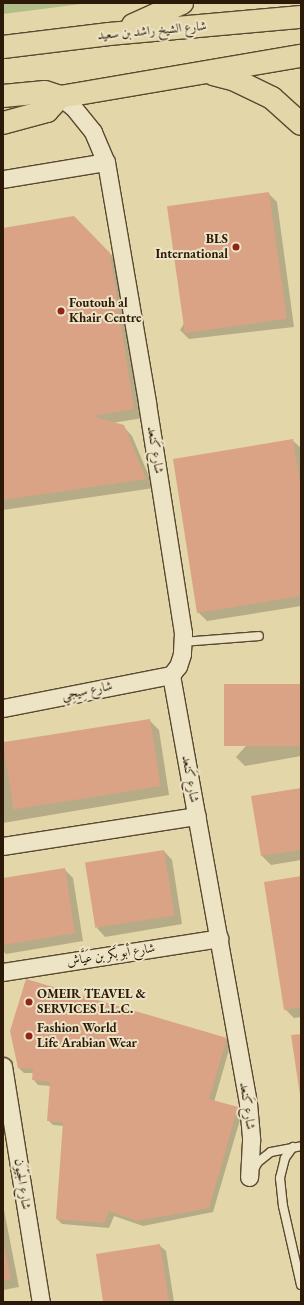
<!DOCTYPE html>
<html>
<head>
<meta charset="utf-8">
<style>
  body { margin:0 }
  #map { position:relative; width:304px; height:1305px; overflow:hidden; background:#e3d6a8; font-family:"EB Garamond",Amiri,serif }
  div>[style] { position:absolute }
  .green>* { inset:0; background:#b1be8a }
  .shadow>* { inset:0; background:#0003 }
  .building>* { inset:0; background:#dba386; transform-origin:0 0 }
  .roads { filter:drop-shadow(1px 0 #5a4830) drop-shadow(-1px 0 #5a4830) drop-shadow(0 1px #5a4830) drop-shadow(0 -1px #5a4830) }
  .service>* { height:8px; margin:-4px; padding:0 4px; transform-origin:4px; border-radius:4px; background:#ede4c6 }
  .minor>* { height:17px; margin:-8.5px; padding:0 8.5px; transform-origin:8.5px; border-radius:8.5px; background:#ede4c6 }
  .primary>* { height:22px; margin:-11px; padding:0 11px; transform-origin:11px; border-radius:11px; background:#e3d6a8 }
  .dots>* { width:11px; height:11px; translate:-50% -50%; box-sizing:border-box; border:2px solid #ede4c6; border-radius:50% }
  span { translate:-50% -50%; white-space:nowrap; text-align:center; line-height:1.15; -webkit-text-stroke:4px #ede4c6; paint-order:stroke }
  .street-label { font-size:13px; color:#2d1908 }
  .poi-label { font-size:13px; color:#2d1908; font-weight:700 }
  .right { translate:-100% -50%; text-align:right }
  .left { translate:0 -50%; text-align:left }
  .frame { position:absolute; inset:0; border:4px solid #2d1908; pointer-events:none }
</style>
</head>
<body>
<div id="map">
  <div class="green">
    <div style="clip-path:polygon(3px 3px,89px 3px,3px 14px)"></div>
  </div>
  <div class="shadow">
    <div style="clip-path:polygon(268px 193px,277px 202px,294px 327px,189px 339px,180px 330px)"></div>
    <div style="clip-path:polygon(74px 217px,119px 263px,143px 418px,112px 423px,123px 426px,132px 436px,154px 488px,3px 510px,3px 229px)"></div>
    <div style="clip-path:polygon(292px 440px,301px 448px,301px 606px,207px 621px,198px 612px)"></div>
    <div style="clip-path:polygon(301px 685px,301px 756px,245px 766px,236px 757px)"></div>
    <div style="clip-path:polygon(150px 721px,159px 730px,169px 795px,3px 823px,3px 745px)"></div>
    <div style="clip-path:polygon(301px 789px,301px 860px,271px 865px,262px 856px)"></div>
    <div style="clip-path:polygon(164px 851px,172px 860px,182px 924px,105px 937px,97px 928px)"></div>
    <div style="clip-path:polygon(64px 869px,73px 878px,83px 941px,6px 954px,3px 951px,3px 879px)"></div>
    <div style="clip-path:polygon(301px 877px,301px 1017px,294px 1018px,285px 1009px)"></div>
    <div style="clip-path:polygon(226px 1038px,231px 1043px,214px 1102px,238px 1108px,242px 1113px,213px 1212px,143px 1226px,114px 1216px,109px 1228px,62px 1224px,57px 1219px,64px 1126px,53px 1125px,48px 1120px,51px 1086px,38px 1085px,34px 1080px,34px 1073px,24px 1073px,19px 1068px)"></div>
    <div style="clip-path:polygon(3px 1205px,19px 1287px,3px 1290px)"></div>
    <div style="clip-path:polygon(159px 1245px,166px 1251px,174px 1302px,104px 1302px)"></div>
  </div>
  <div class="building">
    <div style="left:269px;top:192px;width:128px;height:103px;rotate:82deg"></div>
    <div style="clip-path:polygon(74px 216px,110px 253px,134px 409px,92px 416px,124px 425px,146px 479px,3px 500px,3px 228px)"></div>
    <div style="clip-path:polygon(293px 439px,301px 490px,301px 596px,197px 613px,173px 459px)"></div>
    <div style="left:301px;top:684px;width:62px;height:77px;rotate:90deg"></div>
    <div style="left:150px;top:719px;width:68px;height:149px;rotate:81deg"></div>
    <div style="clip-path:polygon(301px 788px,301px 850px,261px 856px,251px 796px)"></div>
    <div style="left:164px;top:850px;width:66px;height:80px;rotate:81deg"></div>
    <div style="clip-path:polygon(65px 868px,75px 933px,3px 945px,3px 878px)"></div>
    <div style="clip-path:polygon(301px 876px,301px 1007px,284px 1010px,264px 882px)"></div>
    <div style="clip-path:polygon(26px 979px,227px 1038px,209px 1099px,238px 1107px,209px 1208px,137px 1221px,109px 1211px,104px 1223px,56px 1219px,63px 1122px,47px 1121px,50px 1082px,32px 1080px,33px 1069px,18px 1068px,10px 1031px)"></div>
    <div style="clip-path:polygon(301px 1034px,301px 1095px,300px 1095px,291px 1035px)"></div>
    <div style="clip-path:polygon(3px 1242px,11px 1279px,3px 1280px)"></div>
    <div style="clip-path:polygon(160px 1244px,169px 1302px,103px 1302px,96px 1254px)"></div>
  </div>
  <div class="roads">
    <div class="service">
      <div style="left:183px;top:642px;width:76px;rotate:-4.5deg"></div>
      <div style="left:293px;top:1147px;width:14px;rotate:126deg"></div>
      <div style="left:285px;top:1158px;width:21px;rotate:104deg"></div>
      <div style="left:280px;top:1178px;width:28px;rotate:84deg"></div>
      <div style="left:283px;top:1206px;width:81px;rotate:77.2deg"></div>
      <div style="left:253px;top:1171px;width:10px;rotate:-61deg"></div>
      <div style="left:258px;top:1162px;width:16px;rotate:-38deg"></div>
      <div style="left:271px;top:1152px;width:31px;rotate:-11deg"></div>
    </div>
    <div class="minor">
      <div style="left:60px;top:97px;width:16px;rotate:38deg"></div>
      <div style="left:73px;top:107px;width:32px;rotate:51deg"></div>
      <div style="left:93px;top:132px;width:33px;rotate:67deg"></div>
      <div style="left:106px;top:162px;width:244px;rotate:80.3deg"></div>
      <div style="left:147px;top:403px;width:233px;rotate:81.1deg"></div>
      <div style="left:183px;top:633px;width:21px;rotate:93deg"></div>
      <div style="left:182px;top:654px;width:13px;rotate:108deg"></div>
      <div style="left:178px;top:666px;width:11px;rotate:128deg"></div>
      <div style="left:171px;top:675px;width:435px;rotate:79.8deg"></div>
      <div style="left:248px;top:1103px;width:38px;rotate:85deg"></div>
      <div style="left:251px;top:1141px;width:36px;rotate:93deg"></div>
      <div style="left:3px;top:179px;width:104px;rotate:-9.4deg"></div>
      <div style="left:3px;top:708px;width:171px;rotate:-11.1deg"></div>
      <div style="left:3px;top:846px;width:196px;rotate:-8.8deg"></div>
      <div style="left:3px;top:972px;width:219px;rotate:-8.9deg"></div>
      <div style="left:3px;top:1066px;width:239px;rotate:80.9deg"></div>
    </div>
    <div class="primary">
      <div style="left:133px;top:25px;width:54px;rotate:-24.2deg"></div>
      <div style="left:3px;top:47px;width:107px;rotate:-7deg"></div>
      <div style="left:109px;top:34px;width:193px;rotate:-5.1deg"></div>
      <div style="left:213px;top:74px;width:23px;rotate:15deg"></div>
      <div style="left:235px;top:80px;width:41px;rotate:25.9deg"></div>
      <div style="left:272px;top:98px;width:39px;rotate:42deg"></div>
      <div style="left:3px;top:96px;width:42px;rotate:-5.4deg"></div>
      <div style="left:45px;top:92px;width:16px;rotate:18deg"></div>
      <div style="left:60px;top:97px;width:244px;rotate:-9.7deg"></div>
      <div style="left:3px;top:123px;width:46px;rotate:-15.3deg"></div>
      <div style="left:47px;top:111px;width:19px;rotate:-47deg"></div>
    </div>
  </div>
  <div class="dots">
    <div style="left:236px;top:247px;background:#8f2418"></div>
    <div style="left:61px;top:311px;background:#8f2418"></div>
    <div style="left:29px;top:1002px;background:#8f2418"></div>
    <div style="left:29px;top:1036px;background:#8f2418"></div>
  </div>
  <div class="street-label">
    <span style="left:152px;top:31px;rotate:-5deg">شارع الشيخ راشد بن سعيد</span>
    <span style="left:155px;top:450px;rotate:81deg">شارع كَنعد</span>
    <span style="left:87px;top:691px;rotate:-11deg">شارع سِيجِي</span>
    <span style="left:190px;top:779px;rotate:80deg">شارع كَنعد</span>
    <span style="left:111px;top:955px;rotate:-9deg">شارع أبو بَكر بن عَيَّاش</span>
    <span style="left:247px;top:1106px;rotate:82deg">شارع كَنعد</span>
    <span style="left:22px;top:1184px;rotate:81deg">شارع الجَيْوَن</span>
  </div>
  <div class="poi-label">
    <span class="right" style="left:228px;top:247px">BLS<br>International</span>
    <span class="left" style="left:69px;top:311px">Foutouh al<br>Khair Centre</span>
    <span class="left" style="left:37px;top:1002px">OMEIR TEAVEL &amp;<br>SERVICES L.L.C.</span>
    <span class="left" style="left:37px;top:1036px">Fashion World<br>Life Arabian Wear</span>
  </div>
  <div class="frame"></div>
</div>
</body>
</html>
